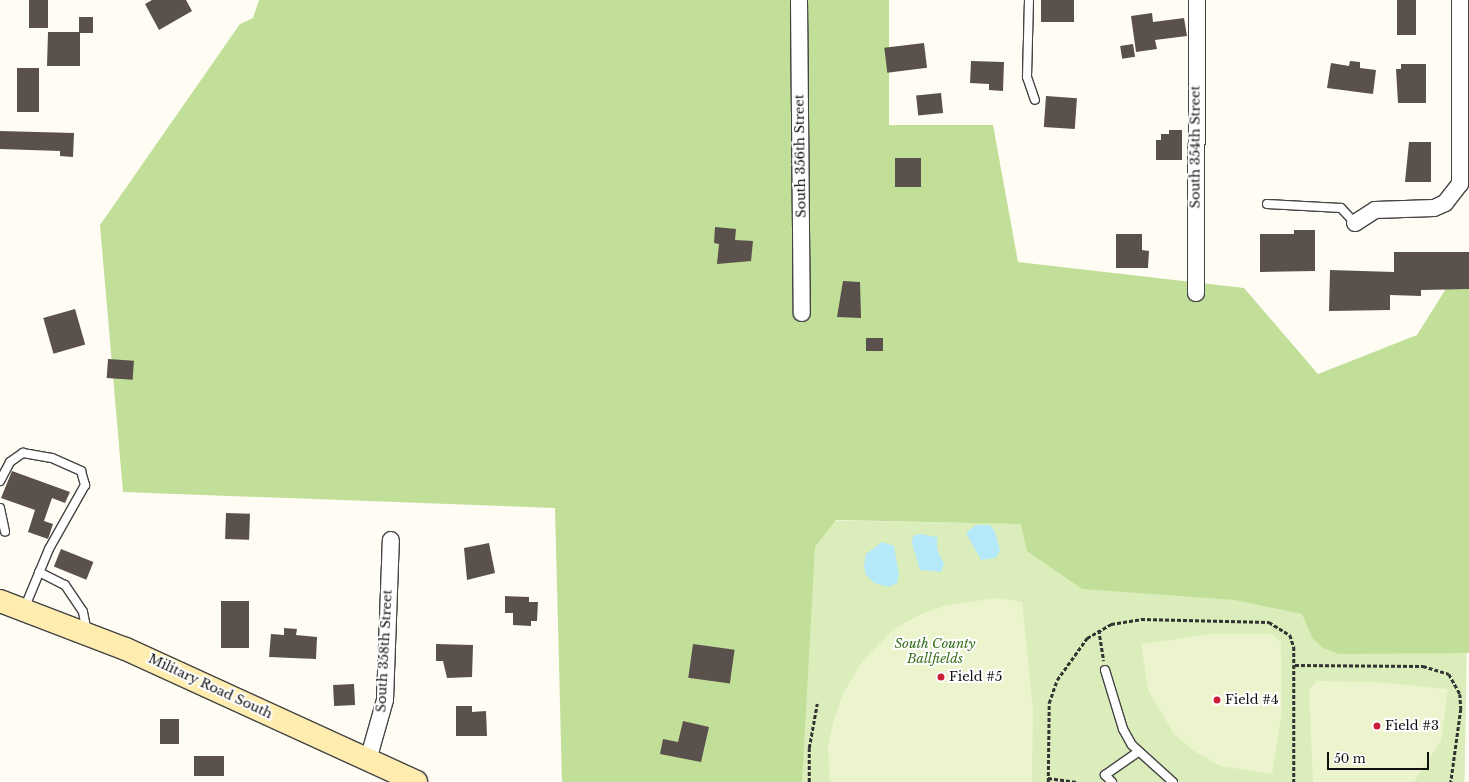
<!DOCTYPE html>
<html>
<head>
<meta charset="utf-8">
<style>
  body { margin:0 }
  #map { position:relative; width:1469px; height:782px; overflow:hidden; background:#fffcf4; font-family:"Libre Baskerville",serif }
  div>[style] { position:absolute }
  .green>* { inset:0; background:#dbedba; transform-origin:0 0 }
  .forest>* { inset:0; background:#c1df98 }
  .pitch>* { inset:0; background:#ebf4cd }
  .water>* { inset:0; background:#b5e9fa }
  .building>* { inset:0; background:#5a504c; transform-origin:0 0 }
  .path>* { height:2.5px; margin-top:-1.25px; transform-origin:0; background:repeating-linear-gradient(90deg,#333 0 4px,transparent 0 6px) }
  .roads { filter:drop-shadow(1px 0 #444) drop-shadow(-1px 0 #444) drop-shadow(0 1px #444) drop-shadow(0 -1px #444) }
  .lane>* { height:8px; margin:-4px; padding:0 4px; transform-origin:4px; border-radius:4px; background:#fff }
  .street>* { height:16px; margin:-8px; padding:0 8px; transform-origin:8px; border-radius:8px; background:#fff }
  .secondary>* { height:22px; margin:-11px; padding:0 11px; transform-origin:11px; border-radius:11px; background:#ffedaf }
  .dots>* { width:11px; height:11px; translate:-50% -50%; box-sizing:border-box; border:2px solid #fff; border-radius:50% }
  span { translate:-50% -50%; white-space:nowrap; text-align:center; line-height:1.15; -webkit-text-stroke:4px #fff; paint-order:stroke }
  .street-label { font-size:13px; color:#111 }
  .park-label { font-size:13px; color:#366f1b; font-style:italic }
  .poi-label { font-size:13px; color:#111 }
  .left { translate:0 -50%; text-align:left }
  .scale { position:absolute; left:1327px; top:752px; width:102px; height:18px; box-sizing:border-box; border:2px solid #111; border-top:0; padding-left:5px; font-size:12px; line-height:14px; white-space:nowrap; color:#111; -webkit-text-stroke:3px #fff; paint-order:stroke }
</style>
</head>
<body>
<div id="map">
  <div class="green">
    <div style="left:805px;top:520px;width:664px;height:262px;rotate:1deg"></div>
  </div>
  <div class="forest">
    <div style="clip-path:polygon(259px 0,889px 0,889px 125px,993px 125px,1018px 262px,1244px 288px,1318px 374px,1417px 335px,1469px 252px,1469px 653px,1339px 654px,1323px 648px,1313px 639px,1302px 614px,1235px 600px,1082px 589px,1027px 551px,1021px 524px,836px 520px,815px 547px,802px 782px,562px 782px,555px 508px,123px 492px,100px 225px,240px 24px,253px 18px)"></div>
  </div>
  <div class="pitch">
    <div style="clip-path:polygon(997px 598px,1022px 602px,1033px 709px,1032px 782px,830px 782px,828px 746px,834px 719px,843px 694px,863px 660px,894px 629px,921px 614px,947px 605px)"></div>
    <div style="clip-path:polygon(1212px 634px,1272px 634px,1281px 642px,1282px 711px,1272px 774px,1220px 766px,1194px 751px,1174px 734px,1148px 690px,1141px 644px)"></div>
    <div style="clip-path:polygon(1317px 681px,1377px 682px,1448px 689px,1441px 741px,1414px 782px,1313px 782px,1309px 690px)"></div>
  </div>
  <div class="water">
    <div style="clip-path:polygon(976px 525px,990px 525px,995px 532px,1000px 550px,996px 558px,981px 560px,966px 533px)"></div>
    <div style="clip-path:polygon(920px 534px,937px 537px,937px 549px,944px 564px,941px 572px,920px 570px,912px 543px,913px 536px)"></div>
    <div style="clip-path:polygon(882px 542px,894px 546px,899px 575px,897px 583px,889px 587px,874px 583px,866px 575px,864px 566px,866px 554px)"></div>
  </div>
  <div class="building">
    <div style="left:29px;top:0;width:19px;height:28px"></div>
    <div style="clip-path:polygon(152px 0,186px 0,192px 11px,159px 30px,145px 4px)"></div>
    <div style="left:1041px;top:0;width:33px;height:22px"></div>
    <div style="left:1397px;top:0;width:19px;height:35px"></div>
    <div style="clip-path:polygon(1152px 13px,1153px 22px,1184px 18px,1187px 36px,1155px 40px,1157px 49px,1136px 52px,1131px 16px)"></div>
    <div style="clip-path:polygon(79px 17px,93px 17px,93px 33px,80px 33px,80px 66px,47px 66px,48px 32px,79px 32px)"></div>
    <div style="left:924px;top:43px;width:25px;height:40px;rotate:83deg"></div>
    <div style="left:1133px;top:44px;width:13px;height:13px;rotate:81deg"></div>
    <div style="clip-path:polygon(971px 61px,1004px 62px,1003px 91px,989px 90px,989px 84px,970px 83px)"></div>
    <div style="clip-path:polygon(1350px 61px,1360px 62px,1360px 68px,1376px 70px,1373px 94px,1327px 88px,1331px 63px,1349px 66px)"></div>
    <div style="clip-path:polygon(1401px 64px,1426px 64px,1426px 103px,1398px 103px,1396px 69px,1401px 69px)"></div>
    <div style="left:39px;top:68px;width:44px;height:22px;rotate:90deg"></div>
    <div style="left:941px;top:93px;width:20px;height:25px;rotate:84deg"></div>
    <div style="left:1046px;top:96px;width:31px;height:31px;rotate:4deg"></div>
    <div style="clip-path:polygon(1169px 130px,1182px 130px,1182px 160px,1156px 160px,1156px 140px,1161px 140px,1161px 134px,1169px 134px)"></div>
    <div style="clip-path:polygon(0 131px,74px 133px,73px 157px,60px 156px,60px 151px,0 149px)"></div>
    <div style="clip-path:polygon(1409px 142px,1431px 142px,1431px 182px,1405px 182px)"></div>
    <div style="left:895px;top:158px;width:26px;height:29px"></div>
    <div style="clip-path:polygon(715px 227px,736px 229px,735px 240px,753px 241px,751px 261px,717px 264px,719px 244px,714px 243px)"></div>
    <div style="clip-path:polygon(1294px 230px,1315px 230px,1315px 271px,1260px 272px,1260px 234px,1294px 234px)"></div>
    <div style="clip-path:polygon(1116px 234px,1142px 234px,1142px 250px,1149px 251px,1148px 268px,1116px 268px)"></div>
    <div style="clip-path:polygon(1394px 252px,1469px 252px,1469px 289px,1421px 290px,1421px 296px,1390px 295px,1390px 310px,1329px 311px,1330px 270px,1394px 272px)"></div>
    <div style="clip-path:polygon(843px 281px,860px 282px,861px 318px,837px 317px)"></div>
    <div style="left:75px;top:309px;width:37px;height:33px;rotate:74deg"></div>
    <div style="left:866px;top:338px;width:17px;height:13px"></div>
    <div style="left:108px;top:359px;width:26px;height:19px;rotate:4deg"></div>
    <div style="clip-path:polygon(12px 471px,70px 492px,65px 503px,52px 498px,44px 521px,53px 524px,48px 539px,28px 532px,35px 510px,1px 498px)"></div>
    <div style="left:226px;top:513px;width:24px;height:26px;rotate:2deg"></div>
    <div style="clip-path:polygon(489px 543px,495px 573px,467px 580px,464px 548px)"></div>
    <div style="left:61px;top:549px;width:35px;height:19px;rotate:22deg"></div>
    <div style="clip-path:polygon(505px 596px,529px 597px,529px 602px,538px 602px,537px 621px,531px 621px,531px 626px,513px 625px,513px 613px,505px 613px)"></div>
    <div style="left:221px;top:601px;width:28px;height:47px"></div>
    <div style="clip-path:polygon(284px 628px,297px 629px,296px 635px,317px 637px,316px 659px,269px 657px,271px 634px,284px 635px)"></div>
    <div style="clip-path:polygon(436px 644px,473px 645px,472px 677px,447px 678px,443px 661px,436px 661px)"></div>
    <div style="left:693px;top:644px;width:42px;height:34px;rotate:8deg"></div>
    <div style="left:354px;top:684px;width:21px;height:21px;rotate:87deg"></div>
    <div style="clip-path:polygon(456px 706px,472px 706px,472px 712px,486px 711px,487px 736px,456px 736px)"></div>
    <div style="left:160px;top:719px;width:19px;height:25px"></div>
    <div style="clip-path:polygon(683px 721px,709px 727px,701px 762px,660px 754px,663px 739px,678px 742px)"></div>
    <div style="left:194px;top:756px;width:30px;height:20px"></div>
  </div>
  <div class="path">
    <div style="left:1099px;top:630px;width:31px;rotate:81deg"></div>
    <div style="left:1295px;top:665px;width:128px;rotate:0.4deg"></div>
    <div style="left:1423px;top:666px;width:27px;rotate:17deg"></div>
    <div style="left:1449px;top:674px;width:23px;rotate:61deg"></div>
    <div style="left:1460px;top:694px;width:15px;rotate:86deg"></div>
    <div style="left:1461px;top:709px;width:74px;rotate:97.8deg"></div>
    <div style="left:1048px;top:778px;width:29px;rotate:8deg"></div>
    <div style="left:809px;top:782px;width:34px;rotate:-90deg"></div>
    <div style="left:809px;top:748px;width:45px;rotate:-79.7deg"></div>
    <div style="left:1048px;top:782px;width:79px;rotate:-89.3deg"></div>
    <div style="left:1049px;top:703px;width:24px;rotate:-71deg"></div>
    <div style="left:1057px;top:680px;width:52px;rotate:-54.5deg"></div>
    <div style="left:1087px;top:638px;width:28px;rotate:-30deg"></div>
    <div style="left:1111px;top:624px;width:30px;rotate:-9deg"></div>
    <div style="left:1141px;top:619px;width:128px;rotate:1.3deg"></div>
    <div style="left:1269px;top:622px;width:25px;rotate:32deg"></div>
    <div style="left:1290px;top:635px;width:13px;rotate:72deg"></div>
    <div style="left:1294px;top:647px;width:135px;rotate:90deg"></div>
  </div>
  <div class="roads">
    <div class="lane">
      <div style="left:1029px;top:0;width:77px;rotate:91.5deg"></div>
      <div style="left:1027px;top:77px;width:24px;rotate:71deg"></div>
      <div style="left:1267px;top:204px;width:74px;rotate:3.1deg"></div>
      <div style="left:1341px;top:208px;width:21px;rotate:47deg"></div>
      <div style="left:0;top:481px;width:21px;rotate:-62deg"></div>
      <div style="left:10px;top:462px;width:16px;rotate:-35deg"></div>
      <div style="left:23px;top:453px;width:29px;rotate:10deg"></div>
      <div style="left:52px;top:458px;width:32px;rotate:24deg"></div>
      <div style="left:81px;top:471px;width:15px;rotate:74deg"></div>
      <div style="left:85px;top:485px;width:73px;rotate:119.4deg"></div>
      <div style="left:49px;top:549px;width:65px;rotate:112.6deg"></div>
      <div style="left:0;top:508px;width:24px;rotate:78deg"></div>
      <div style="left:39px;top:572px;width:29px;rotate:27deg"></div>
      <div style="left:65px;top:585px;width:32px;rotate:56deg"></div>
      <div style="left:83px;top:612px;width:20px;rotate:79deg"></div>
      <div style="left:1105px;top:670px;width:62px;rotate:73deg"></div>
      <div style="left:1123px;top:729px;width:18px;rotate:61deg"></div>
      <div style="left:1132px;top:745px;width:55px;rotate:42.1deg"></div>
      <div style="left:1112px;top:782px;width:10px;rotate:-135deg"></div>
      <div style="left:1105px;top:775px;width:40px;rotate:-34.9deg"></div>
    </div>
    <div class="street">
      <div style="left:799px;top:0;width:313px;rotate:89.5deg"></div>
      <div style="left:1355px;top:223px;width:24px;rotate:-33deg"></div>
      <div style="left:1375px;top:210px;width:59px;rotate:-1.9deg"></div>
      <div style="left:1434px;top:208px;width:12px;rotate:-24deg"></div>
      <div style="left:1445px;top:203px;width:24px;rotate:-52deg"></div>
      <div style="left:1460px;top:184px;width:184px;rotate:-90deg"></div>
      <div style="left:1196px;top:293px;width:293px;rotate:-89.8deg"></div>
      <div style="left:368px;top:760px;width:62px;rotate:-74.2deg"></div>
      <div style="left:385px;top:700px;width:160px;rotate:-87.9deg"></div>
    </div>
    <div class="secondary">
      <div style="left:0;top:601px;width:135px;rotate:20.9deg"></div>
      <div style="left:126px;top:649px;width:319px;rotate:24.6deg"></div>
    </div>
  </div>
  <div class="dots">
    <div style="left:941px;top:677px;background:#cc1e3b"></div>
    <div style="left:1217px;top:700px;background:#cc1e3b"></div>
    <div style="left:1377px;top:726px;background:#cc1e3b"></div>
  </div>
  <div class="street-label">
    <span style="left:1196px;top:147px;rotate:-90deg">South 354th Street</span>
    <span style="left:801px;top:156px;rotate:-91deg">South 356th Street</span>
    <span style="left:385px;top:651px;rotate:-87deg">South 358th Street</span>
    <span style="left:210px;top:687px;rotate:25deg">Military Road South</span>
  </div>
  <div class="park-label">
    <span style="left:935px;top:652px">South County<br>Ballfields</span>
  </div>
  <div class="poi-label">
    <span class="left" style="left:949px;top:677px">Field #5</span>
    <span class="left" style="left:1225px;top:700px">Field #4</span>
    <span class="left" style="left:1385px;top:726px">Field #3</span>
  </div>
  <div class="scale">50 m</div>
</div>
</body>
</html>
